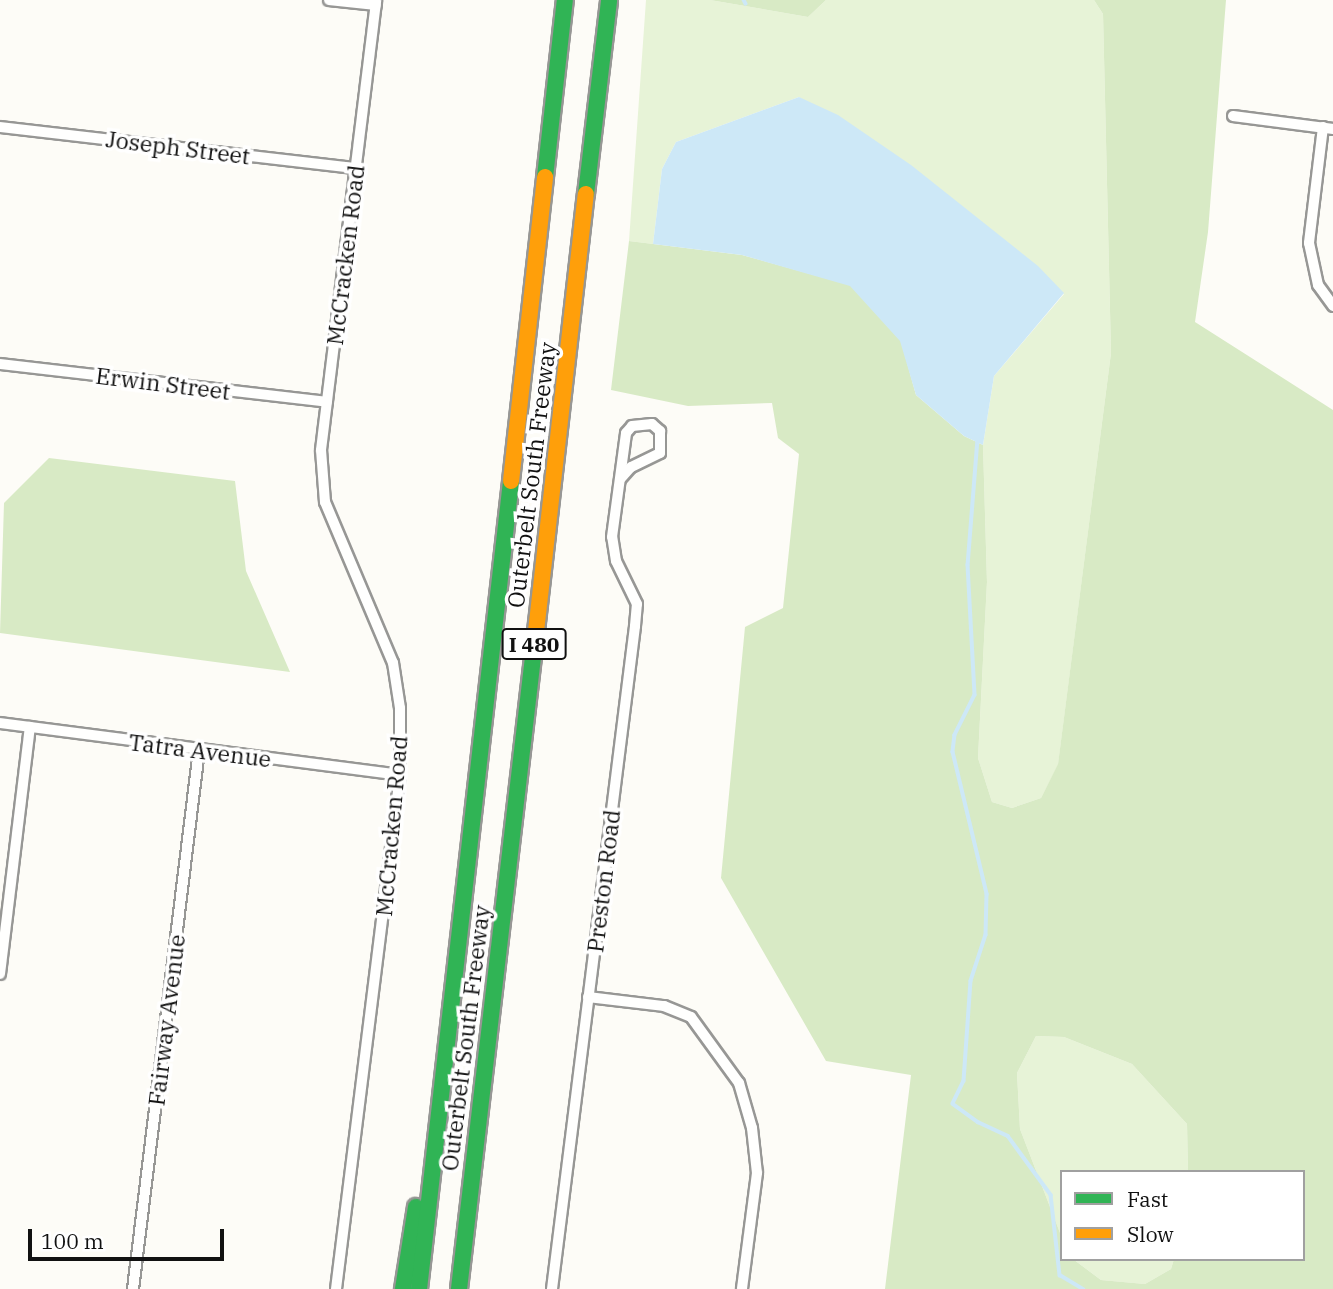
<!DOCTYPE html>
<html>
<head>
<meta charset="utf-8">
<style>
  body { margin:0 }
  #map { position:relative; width:1333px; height:1289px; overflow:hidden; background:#fdfcf7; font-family:"IBM Plex Serif",serif }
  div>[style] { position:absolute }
  .green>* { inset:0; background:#e7f3d7 }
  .forest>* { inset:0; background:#d8eac5 }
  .water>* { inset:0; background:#cde8f7 }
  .stream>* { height:3.5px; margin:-1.75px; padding:0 1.75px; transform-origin:1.75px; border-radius:1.75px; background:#cde8f7 }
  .roads { filter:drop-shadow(2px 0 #979795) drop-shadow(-2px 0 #979795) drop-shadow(0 2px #979795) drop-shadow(0 -2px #979795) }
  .street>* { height:10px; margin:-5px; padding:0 5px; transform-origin:5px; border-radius:5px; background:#fffffe }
  .fast>* { height:16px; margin:-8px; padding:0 8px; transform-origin:8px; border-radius:8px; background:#30b455 }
  .slow>* { height:16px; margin:-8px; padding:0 8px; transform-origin:8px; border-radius:8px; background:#ff9f0a }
  span { translate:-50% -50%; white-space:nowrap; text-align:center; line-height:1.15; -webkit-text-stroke:7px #fff; paint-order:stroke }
  .shield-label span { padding:2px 5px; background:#fff; border:2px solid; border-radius:5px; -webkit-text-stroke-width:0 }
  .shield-label { font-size:21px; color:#111; font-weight:700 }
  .street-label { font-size:23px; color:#111 }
  .legend { position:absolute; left:1060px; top:1170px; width:245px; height:91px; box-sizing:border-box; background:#fff; border:2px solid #a0a0a0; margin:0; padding:9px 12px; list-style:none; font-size:21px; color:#111 }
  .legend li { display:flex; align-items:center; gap:14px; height:35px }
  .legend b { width:35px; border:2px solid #a0a0a0 }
  .scale { position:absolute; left:28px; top:1229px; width:196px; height:32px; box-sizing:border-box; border:4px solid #111; border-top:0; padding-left:9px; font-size:21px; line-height:24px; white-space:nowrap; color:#111; -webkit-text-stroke:5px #fff; paint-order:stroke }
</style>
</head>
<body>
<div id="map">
  <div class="green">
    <div style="clip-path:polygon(646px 0,710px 0,808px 17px,826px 0,1094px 0,1103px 14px,1111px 353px,1058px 765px,1041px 798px,1012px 808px,992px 802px,978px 758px,987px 582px,983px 445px,994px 376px,1064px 294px,799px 97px,676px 142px,662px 169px,653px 244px,629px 241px)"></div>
    <div style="clip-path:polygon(1036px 1036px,1064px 1037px,1132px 1064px,1187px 1124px,1188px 1172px,1062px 1172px,1062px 1238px,1020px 1129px,1017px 1073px)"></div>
    <div style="clip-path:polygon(1073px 1259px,1174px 1259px,1171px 1269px,1145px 1284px,1101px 1280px)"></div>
  </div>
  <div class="forest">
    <div style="clip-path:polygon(710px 0,826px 0,808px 17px)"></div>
    <div style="clip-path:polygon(evenodd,1094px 0,1226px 0,1208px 232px,1195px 322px,1333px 410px,1333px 1289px,885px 1289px,911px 1075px,826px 1061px,721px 878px,745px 627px,783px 608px,799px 454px,778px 438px,772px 403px,688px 406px,611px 390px,629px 241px,742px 255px,850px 285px,901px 341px,916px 395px,964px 436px,983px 445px,987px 582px,978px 758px,992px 802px,1012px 808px,1041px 798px,1058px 764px,1111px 353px,1103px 14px,1094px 0,1036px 1036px,1064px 1037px,1132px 1064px,1187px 1124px,1188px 1172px,1303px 1172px,1303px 1259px,1174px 1259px,1171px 1269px,1145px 1284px,1101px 1280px,1073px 1259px,1062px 1259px,1062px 1238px,1020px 1129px,1017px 1073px,1036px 1036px)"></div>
    <div style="clip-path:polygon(49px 458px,235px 481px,246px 571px,290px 672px,0 633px,4px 503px)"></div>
  </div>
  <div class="water">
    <div style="clip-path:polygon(799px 97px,838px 115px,911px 165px,1038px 266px,1064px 293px,994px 376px,983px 445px,964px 436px,916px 395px,900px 341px,850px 286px,742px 255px,653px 244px,662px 169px,676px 142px)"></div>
  </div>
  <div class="stream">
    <div style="left:744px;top:0;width:4px;rotate:63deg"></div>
    <div style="left:978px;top:439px;width:126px;rotate:94.5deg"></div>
    <div style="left:968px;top:565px;width:130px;rotate:86.9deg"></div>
    <div style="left:975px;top:695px;width:45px;rotate:116.6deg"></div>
    <div style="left:955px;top:735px;width:17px;rotate:97deg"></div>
    <div style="left:953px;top:752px;width:146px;rotate:76.5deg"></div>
    <div style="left:987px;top:894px;width:41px;rotate:91.4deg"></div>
    <div style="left:986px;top:935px;width:48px;rotate:108.1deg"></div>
    <div style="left:971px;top:981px;width:100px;rotate:94deg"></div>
    <div style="left:964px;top:1081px;width:25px;rotate:116deg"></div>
    <div style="left:953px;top:1104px;width:31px;rotate:36deg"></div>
    <div style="left:978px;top:1122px;width:33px;rotate:25deg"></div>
    <div style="left:1008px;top:1136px;width:73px;rotate:53.9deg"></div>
    <div style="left:1051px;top:1195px;width:81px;rotate:83.6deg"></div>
    <div style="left:1060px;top:1275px;width:27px;rotate:31deg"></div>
  </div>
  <div class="roads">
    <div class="street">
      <div style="left:329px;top:0;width:47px;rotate:6.1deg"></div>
      <div style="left:1233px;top:116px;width:101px;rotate:7.4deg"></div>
      <div style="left:0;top:127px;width:358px;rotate:6.6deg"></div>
      <div style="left:1323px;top:127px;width:117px;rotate:96.9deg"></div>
      <div style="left:1309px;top:243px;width:43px;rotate:77.9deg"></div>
      <div style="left:1318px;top:285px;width:26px;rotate:54deg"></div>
      <div style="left:0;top:364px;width:329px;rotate:6.6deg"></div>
      <div style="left:0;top:723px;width:403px;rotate:7.4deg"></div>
      <div style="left:0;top:974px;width:249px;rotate:-83.1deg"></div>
      <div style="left:588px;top:997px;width:77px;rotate:6.8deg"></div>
      <div style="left:664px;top:1006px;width:29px;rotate:22deg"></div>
      <div style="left:691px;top:1017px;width:82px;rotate:54deg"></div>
      <div style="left:739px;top:1083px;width:47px;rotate:73.9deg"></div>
      <div style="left:752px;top:1128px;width:45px;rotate:83.7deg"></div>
      <div style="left:757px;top:1173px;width:117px;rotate:97.4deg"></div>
      <div style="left:133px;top:1289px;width:543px;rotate:-83.02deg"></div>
      <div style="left:336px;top:1289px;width:518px;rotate:-82.9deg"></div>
      <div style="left:400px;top:775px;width:67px;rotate:-90deg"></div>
      <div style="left:400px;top:708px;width:46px;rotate:-98.8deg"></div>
      <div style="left:393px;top:663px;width:175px;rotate:-112.9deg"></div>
      <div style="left:325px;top:502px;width:52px;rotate:-94.4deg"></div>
      <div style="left:321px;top:450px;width:453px;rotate:-83deg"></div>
      <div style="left:552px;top:1289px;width:668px;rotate:-82.86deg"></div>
      <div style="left:635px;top:626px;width:22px;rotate:-85deg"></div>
      <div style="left:637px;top:604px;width:48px;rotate:-116deg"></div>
      <div style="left:616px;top:561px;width:24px;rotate:-99deg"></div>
      <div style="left:612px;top:537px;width:105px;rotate:-82.3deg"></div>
      <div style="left:626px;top:433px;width:9px;rotate:-49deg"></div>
      <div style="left:632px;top:426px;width:20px;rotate:-6deg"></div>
      <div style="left:652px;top:424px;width:11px;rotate:41deg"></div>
      <div style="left:660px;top:431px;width:22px;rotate:90deg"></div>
      <div style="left:660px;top:453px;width:32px;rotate:154deg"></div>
      <div style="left:631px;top:467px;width:15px;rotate:132deg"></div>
    </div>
    <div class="fast">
      <div style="left:545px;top:177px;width:178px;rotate:-83.6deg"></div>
      <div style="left:586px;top:194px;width:195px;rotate:-83.2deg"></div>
      <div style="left:403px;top:1289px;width:83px;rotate:-81deg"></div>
      <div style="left:419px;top:1289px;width:813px;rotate:-83.5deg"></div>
      <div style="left:459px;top:1289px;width:653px;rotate:-83.32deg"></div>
    </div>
    <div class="slow">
      <div style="left:511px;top:481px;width:306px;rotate:-83.6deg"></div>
      <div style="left:535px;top:640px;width:449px;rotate:-83.5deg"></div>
    </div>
  </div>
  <div class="shield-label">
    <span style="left:534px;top:644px">I 480</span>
  </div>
  <div class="street-label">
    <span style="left:178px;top:147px;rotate:7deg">Joseph Street</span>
    <span style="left:345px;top:255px;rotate:-83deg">McCracken Road</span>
    <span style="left:163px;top:383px;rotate:7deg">Erwin Street</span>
    <span style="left:531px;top:475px;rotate:-83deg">Outerbelt South Freeway</span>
    <span style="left:200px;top:750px;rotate:7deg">Tatra Avenue</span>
    <span style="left:391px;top:826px;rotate:-85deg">McCracken Road</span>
    <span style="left:603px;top:881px;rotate:-83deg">Preston Road</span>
    <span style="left:166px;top:1020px;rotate:-83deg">Fairway Avenue</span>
    <span style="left:465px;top:1038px;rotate:-83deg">Outerbelt South Freeway</span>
  </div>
  <ul class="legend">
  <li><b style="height:9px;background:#30b455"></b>Fast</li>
  <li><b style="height:9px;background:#ff9f0a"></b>Slow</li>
  </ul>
  <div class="scale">100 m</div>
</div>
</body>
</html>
